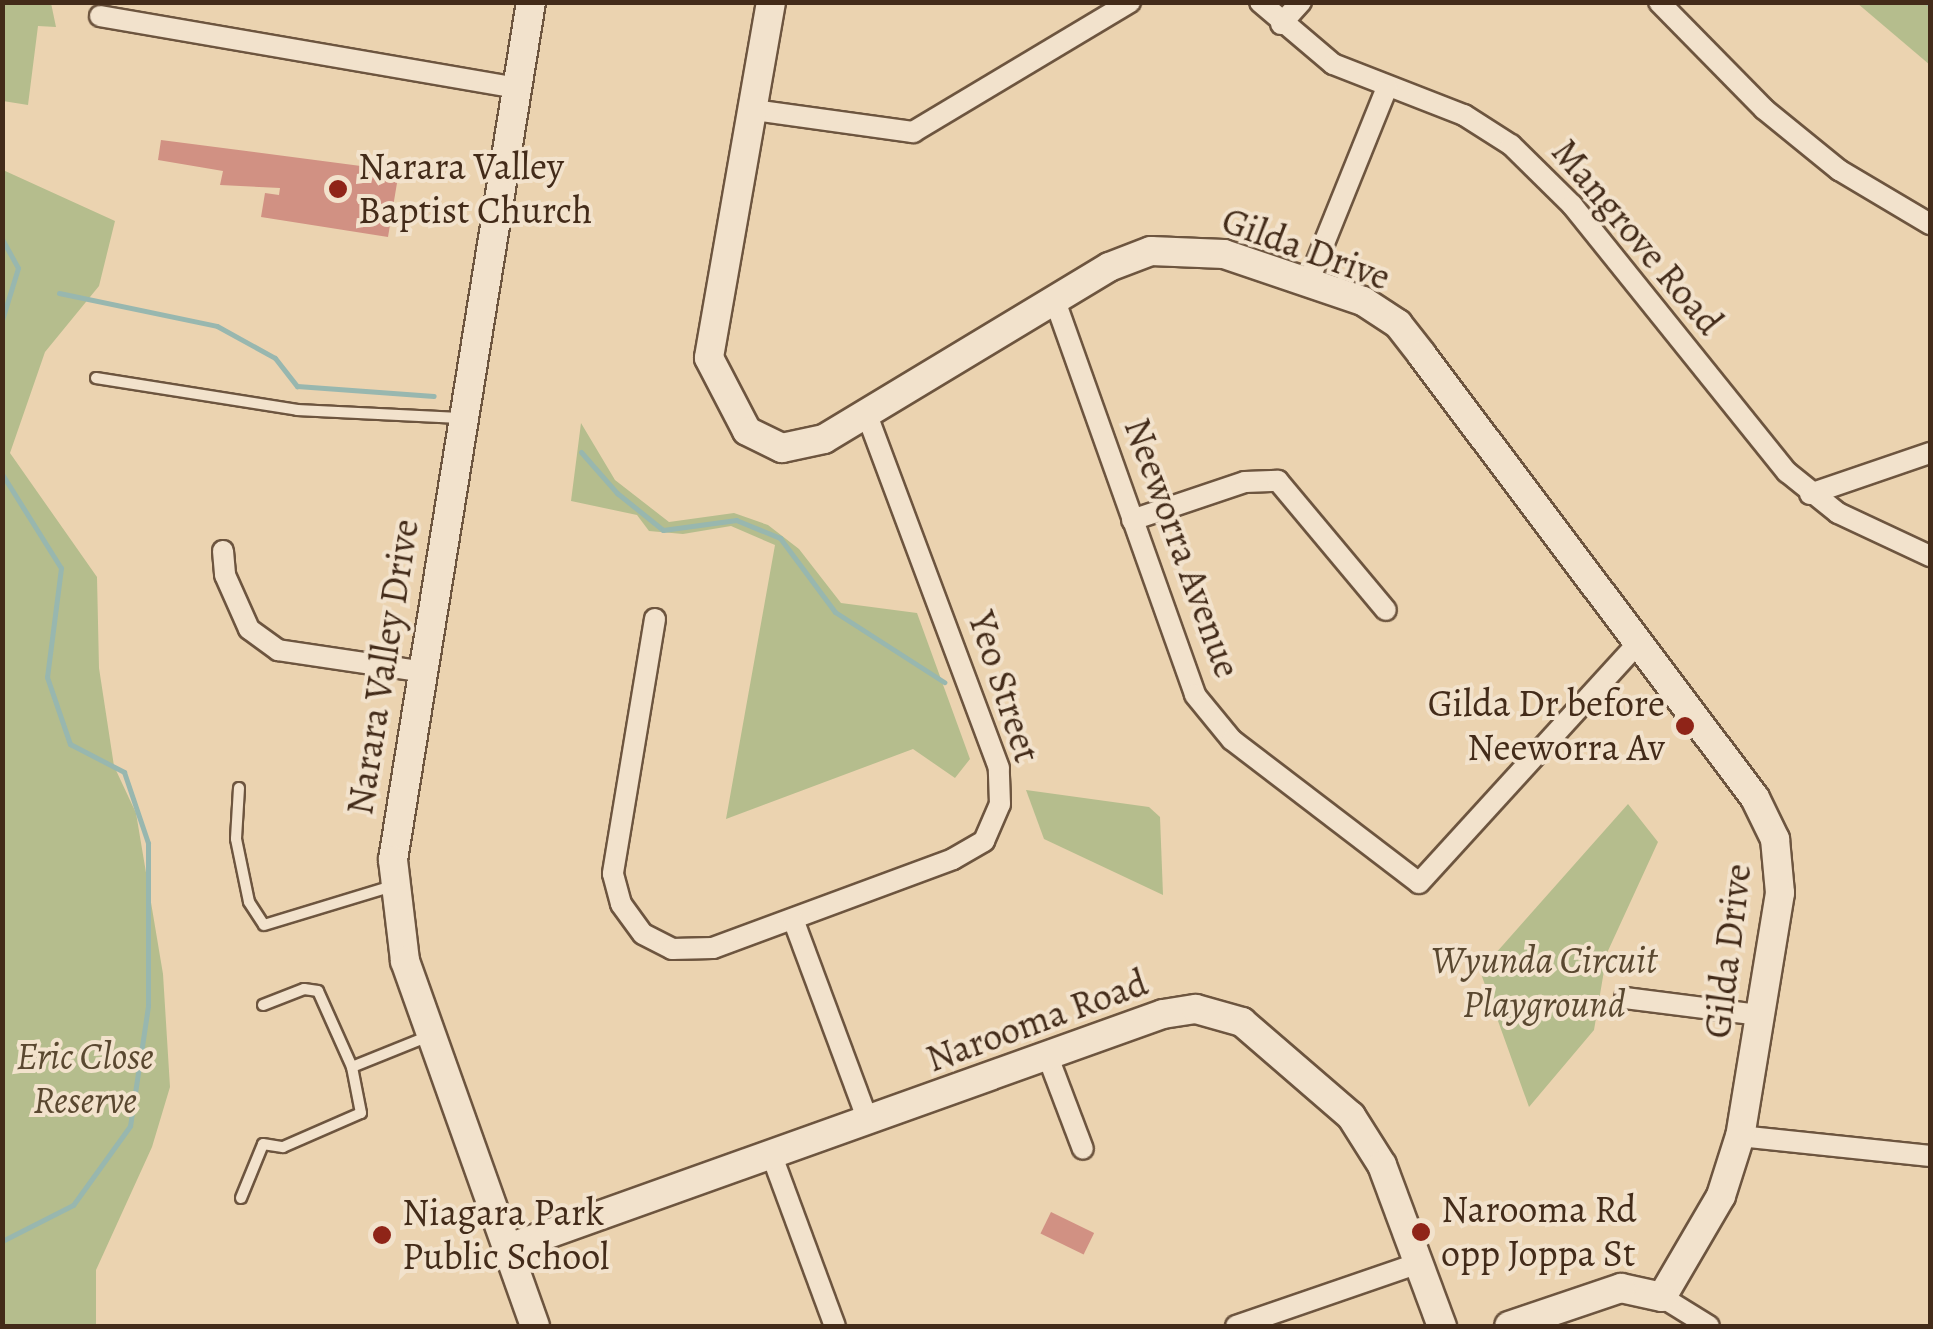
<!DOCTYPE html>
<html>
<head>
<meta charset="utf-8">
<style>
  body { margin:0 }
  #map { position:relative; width:1933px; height:1329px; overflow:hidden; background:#ebd3b0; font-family:Alegreya,serif }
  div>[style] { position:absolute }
  .green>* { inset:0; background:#b5bd8d }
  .stream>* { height:5px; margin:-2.5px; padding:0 2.5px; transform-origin:2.5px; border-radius:2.5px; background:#98b7af }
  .building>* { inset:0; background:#d19183; transform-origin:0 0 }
  .roads { filter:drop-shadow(2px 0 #6d553f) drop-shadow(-2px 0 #6d553f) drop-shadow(0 2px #6d553f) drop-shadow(0 -2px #6d553f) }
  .lane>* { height:10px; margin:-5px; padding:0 5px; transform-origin:5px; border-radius:5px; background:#f2e2cc }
  .street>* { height:20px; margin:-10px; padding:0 10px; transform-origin:10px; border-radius:10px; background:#f2e2cc }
  .secondary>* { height:28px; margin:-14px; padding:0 14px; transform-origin:14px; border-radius:14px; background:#f2e2cc }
  .dots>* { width:28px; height:28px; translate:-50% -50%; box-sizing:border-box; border:5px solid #f2e2cc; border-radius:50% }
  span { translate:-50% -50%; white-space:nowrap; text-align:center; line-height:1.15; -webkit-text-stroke:8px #f2e2cc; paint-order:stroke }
  .poi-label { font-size:38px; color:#432b19 }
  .left { translate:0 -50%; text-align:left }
  .right { translate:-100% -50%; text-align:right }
  .street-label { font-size:38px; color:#432b19 }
  .park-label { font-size:38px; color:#5a4830; font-style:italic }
  .frame { position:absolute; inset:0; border:5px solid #432b19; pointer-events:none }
</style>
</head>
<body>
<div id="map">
  <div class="green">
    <div style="clip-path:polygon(2px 3px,51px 3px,56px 27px,38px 26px,28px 105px,3px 101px)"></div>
    <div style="clip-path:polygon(1857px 3px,1930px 3px,1930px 65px)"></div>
    <div style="clip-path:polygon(3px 170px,115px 221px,99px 286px,45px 352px,10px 453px,97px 577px,99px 668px,114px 766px,136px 813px,163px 974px,170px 1087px,152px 1147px,96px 1270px,96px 1326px,3px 1326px)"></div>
    <div style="clip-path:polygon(581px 423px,615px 480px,669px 522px,734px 513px,768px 525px,799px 549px,841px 603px,917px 613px,970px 759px,955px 778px,913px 749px,726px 819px,775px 545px,731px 526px,683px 534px,649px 531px,637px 515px,571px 501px)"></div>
    <div style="clip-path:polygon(1026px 790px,1149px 807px,1160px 817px,1163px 895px,1044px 839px)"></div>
    <div style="clip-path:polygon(1628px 804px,1658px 842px,1607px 953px,1594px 1030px,1529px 1107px,1480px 971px)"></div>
  </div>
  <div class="stream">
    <div style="left:1926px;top:2px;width:4px;rotate:27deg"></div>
    <div style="left:2px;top:239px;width:33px;rotate:61deg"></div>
    <div style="left:18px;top:268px;width:54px;rotate:107.1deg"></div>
    <div style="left:59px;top:293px;width:161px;rotate:11.8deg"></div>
    <div style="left:217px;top:326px;width:66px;rotate:28.9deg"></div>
    <div style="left:275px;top:358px;width:36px;rotate:52deg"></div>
    <div style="left:297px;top:386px;width:137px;rotate:4.2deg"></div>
    <div style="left:581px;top:452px;width:55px;rotate:48.7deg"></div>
    <div style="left:617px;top:493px;width:59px;rotate:38.8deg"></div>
    <div style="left:663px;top:530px;width:74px;rotate:-7.8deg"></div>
    <div style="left:736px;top:520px;width:48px;rotate:22.2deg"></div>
    <div style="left:780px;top:538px;width:92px;rotate:53.4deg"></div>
    <div style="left:835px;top:612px;width:130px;rotate:32.7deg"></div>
    <div style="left:2px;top:474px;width:111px;rotate:57.9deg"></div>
    <div style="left:61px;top:568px;width:110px;rotate:97.3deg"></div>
    <div style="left:47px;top:677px;width:71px;rotate:71.1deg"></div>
    <div style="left:70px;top:744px;width:61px;rotate:27.4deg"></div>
    <div style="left:124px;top:772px;width:75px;rotate:71.3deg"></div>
    <div style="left:148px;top:843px;width:163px;rotate:90deg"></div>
    <div style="left:148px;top:1006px;width:121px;rotate:98.5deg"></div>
    <div style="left:130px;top:1126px;width:97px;rotate:125.8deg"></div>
    <div style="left:73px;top:1205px;width:80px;rotate:153.1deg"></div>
  </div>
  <div class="building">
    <div style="clip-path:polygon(161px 140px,399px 171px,388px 237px,261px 217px,265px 193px,279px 195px,280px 188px,220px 185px,223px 171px,158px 160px)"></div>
    <div style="left:1051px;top:1212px;width:48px;height:24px;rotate:26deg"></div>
  </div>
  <div class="roads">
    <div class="lane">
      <div style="left:96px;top:378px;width:204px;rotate:9deg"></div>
      <div style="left:297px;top:410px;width:163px;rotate:2.8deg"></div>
      <div style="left:239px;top:788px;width:51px;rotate:93.4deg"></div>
      <div style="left:236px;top:839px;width:64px;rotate:78.3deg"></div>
      <div style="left:249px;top:902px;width:27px;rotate:57deg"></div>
      <div style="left:264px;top:925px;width:134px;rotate:-16.9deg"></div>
      <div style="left:352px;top:1067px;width:83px;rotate:-21.9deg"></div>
      <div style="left:241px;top:1198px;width:58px;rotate:-67.8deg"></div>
      <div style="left:263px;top:1144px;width:20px;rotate:9deg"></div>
      <div style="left:283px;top:1147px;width:85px;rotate:-23.6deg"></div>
      <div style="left:361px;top:1113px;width:47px;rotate:-101.1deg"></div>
      <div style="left:352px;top:1067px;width:83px;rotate:-114.1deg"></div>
      <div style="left:318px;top:991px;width:14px;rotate:-172deg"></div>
      <div style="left:304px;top:989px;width:44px;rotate:158.7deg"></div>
    </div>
    <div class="street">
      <div style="left:1260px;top:2px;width:96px;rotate:40.3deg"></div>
      <div style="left:1333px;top:64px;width:141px;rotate:21.3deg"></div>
      <div style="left:1464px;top:115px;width:56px;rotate:32.6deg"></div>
      <div style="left:1511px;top:145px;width:86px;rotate:44.5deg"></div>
      <div style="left:1572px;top:205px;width:343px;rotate:51.2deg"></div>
      <div style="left:1787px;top:472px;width:65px;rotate:38.8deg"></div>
      <div style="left:1838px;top:513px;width:102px;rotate:25.1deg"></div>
      <div style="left:1659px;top:2px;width:150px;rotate:45.5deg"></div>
      <div style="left:1764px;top:109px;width:97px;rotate:39.1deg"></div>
      <div style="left:1839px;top:170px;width:106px;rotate:30.7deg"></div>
      <div style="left:100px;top:16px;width:423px;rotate:9.8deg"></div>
      <div style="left:1281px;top:24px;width:30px;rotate:-48deg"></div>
      <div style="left:754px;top:110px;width:161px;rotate:7.9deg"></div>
      <div style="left:913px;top:132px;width:253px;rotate:-30.9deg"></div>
      <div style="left:1308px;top:283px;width:211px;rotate:-68deg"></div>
      <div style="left:1054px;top:298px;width:421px;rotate:70.4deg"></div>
      <div style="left:1195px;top:695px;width:58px;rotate:50.6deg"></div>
      <div style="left:1232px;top:740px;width:235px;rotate:37.4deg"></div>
      <div style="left:1419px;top:883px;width:323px;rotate:-47.6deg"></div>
      <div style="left:1810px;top:494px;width:127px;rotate:-18.9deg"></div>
      <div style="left:1132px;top:520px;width:119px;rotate:-18.6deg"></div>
      <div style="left:1245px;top:482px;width:33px;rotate:-2deg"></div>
      <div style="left:1278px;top:481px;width:168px;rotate:50.1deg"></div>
      <div style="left:223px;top:551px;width:24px;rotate:85deg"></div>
      <div style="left:225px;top:575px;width:59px;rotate:66deg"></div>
      <div style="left:249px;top:629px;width:36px;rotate:36deg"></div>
      <div style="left:278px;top:650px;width:143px;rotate:8.5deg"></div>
      <div style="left:655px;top:619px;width:258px;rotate:99.4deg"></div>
      <div style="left:613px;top:874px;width:31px;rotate:75deg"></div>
      <div style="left:621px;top:904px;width:37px;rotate:54deg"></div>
      <div style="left:643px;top:934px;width:33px;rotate:27deg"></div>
      <div style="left:672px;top:949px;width:41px;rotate:-1.4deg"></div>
      <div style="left:713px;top:948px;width:256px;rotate:-20.3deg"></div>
      <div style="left:953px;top:859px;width:36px;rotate:-30deg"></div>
      <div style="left:984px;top:841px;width:40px;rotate:-66.6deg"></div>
      <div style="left:1000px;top:804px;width:36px;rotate:-92deg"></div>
      <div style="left:999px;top:768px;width:374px;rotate:-110.5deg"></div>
      <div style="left:793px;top:919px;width:215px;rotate:69.6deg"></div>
      <div style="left:1625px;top:998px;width:136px;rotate:7.2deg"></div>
      <div style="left:1048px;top:1057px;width:98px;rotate:69.2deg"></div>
      <div style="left:1740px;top:1136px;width:191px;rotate:6deg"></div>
      <div style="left:772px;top:1156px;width:181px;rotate:69.7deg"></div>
      <div style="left:1662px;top:1297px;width:55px;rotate:31.7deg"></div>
      <div style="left:1236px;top:1326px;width:194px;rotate:-19deg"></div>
    </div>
    <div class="secondary">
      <div style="left:531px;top:2px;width:869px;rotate:99.14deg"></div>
      <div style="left:393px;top:860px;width:102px;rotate:83.2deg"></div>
      <div style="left:405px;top:961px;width:387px;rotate:70.4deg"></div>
      <div style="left:771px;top:2px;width:361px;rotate:99.9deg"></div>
      <div style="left:709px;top:358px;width:82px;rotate:62.5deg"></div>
      <div style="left:747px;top:431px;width:39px;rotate:26deg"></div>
      <div style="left:782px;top:448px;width:43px;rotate:-12.1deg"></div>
      <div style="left:824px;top:439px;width:333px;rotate:-31.1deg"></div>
      <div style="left:1109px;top:267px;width:45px;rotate:-20.9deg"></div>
      <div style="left:1151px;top:251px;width:73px;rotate:2.4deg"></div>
      <div style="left:1224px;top:254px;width:147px;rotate:18.7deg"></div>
      <div style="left:1363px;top:301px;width:42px;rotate:33.3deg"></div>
      <div style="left:1398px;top:324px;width:39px;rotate:52deg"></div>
      <div style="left:1422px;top:355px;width:554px;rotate:53.07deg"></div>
      <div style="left:1755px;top:798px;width:46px;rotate:64deg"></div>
      <div style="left:1775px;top:839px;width:54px;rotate:84.7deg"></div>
      <div style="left:1780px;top:893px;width:246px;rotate:99.3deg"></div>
      <div style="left:1740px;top:1136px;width:63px;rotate:107.6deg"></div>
      <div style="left:1721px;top:1196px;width:117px;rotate:120.3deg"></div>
      <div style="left:1662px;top:1297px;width:42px;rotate:-167.6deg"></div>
      <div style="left:1621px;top:1288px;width:118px;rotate:161.3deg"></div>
      <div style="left:506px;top:1249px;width:698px;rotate:-19.68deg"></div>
      <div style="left:1163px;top:1014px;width:33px;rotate:-9deg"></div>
      <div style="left:1196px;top:1009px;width:48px;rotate:15.8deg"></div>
      <div style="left:1242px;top:1022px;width:144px;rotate:40.8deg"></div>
      <div style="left:1351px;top:1116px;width:58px;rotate:57.7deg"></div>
      <div style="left:1382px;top:1165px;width:172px;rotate:69.6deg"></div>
    </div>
  </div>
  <div class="dots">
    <div style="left:338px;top:189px;background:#8f2418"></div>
    <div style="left:1685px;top:726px;background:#8f2418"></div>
    <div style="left:1421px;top:1232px;background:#8f2418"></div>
    <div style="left:382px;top:1235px;background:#8f2418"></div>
  </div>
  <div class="poi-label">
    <span class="left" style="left:358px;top:189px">Narara Valley<br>Baptist Church</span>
    <span class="right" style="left:1665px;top:726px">Gilda Dr before<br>Neeworra Av</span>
    <span class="left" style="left:1441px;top:1232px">Narooma Rd<br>opp Joppa St</span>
    <span class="left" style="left:402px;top:1235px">Niagara Park<br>Public School</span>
  </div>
  <div class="street-label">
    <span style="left:1637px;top:237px;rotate:50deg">Mangrove Road</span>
    <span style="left:1306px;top:249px;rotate:20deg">Gilda Drive</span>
    <span style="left:1182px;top:548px;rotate:70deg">Neeworra Avenue</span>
    <span style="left:383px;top:667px;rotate:-81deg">Narara Valley Drive</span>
    <span style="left:1004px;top:687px;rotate:72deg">Yeo Street</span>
    <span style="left:1728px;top:951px;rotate:-83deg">Gilda Drive</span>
    <span style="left:1037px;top:1021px;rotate:-20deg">Narooma Road</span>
  </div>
  <div class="park-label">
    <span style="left:1544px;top:983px">Wyunda Circuit<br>Playground</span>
    <span style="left:85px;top:1079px">Eric Close<br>Reserve</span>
  </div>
  <div class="frame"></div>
</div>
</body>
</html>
